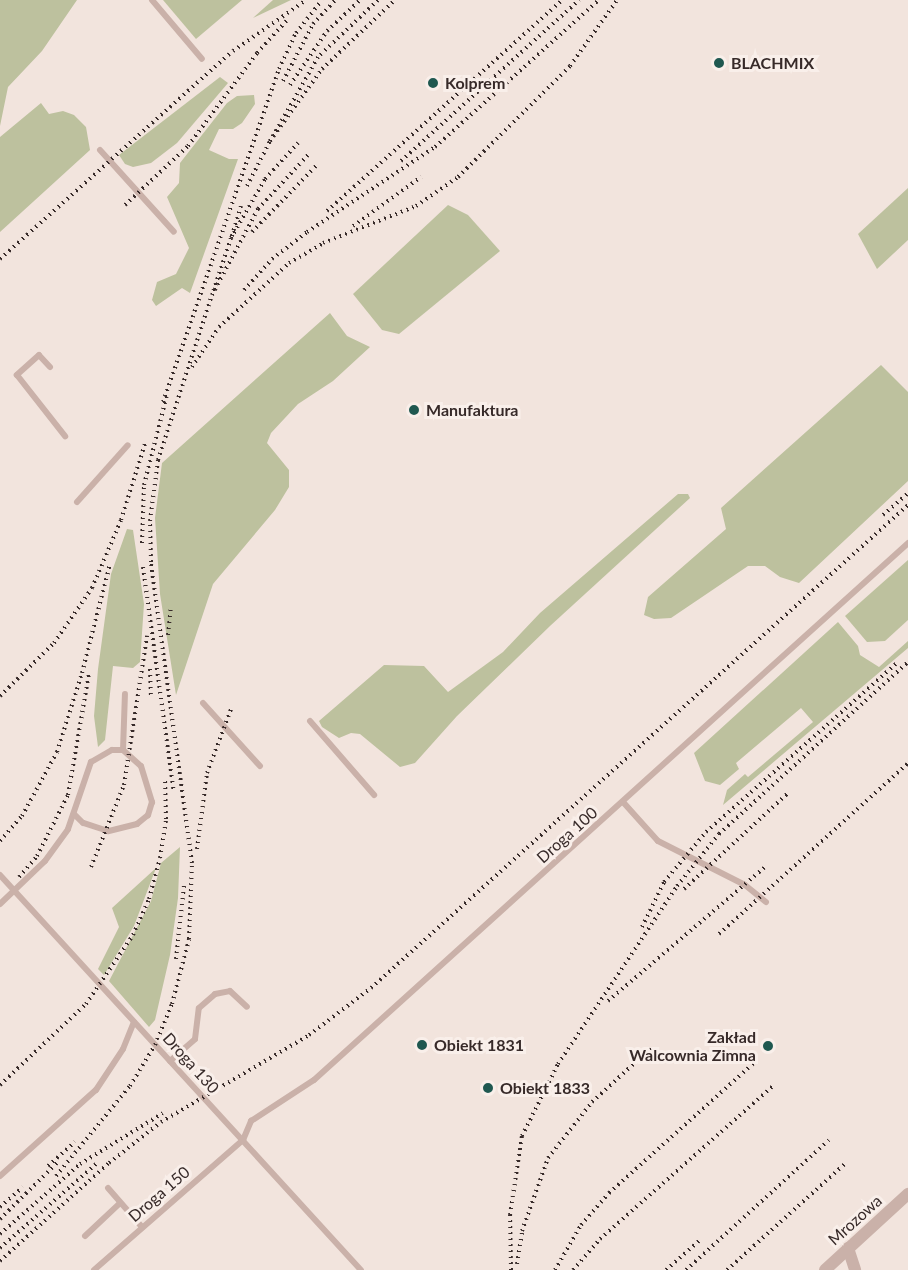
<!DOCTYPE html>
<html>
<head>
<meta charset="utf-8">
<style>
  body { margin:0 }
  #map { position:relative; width:908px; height:1270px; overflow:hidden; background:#f2e4dd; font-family:Lato,sans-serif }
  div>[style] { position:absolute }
  .green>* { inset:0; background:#bdc19e }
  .lane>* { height:6px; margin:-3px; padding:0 3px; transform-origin:3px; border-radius:3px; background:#cab1a9 }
  .street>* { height:12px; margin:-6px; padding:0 6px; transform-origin:6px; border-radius:6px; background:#cab1a9 }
  .rail>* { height:4px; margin-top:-2px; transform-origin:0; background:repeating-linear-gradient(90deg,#372a29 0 1.5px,transparent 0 6px) }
  .dots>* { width:16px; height:16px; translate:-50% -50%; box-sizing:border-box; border:3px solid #f9efea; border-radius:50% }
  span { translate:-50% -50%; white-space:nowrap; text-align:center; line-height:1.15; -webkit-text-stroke:6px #f9efea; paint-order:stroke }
  .poi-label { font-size:16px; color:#372a29; font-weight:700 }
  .left { translate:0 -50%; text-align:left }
  .right { translate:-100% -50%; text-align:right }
  .street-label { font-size:16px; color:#372a29 }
</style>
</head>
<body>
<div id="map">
  <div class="green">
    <div style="clip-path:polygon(0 0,77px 0,42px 51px,8px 87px,0 126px)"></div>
    <div style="clip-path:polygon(163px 0,242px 0,196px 39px)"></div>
    <div style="clip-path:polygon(273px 0,291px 0,253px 18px)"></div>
    <div style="clip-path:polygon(220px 77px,228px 83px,177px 143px,151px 163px,133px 167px,125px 164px,119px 155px)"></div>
    <div style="clip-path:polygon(254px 95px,255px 104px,242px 123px,233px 129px,219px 129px,209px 150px,229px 159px,238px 159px,190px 293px,182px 288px,156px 306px,152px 300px,157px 282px,176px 274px,189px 248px,167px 197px,179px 183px,180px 163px,227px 103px,237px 96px)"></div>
    <div style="clip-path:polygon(41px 103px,49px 114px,63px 111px,74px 115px,86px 127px,90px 150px,0 232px,0 137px)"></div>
    <div style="clip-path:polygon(908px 188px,908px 240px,877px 269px,858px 234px)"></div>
    <div style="clip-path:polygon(448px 205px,468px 215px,500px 251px,399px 334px,382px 330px,353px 294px)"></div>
    <div style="clip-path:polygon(330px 313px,347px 336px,370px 347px,333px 381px,298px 404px,271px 433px,267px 443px,289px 470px,289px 487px,275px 510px,213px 584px,176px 695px,160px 594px,155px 518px,162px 463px)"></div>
    <div style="clip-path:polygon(881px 365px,908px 392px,908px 481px,799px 583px,780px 577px,765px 566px,748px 566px,671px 618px,654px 619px,644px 615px,648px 597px,726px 529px,721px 508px)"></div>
    <div style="clip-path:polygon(678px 494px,688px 494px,690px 498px,550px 626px,457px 716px,415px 763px,400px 767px,360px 734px,351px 733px,339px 738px,322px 727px,319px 721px,384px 665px,424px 666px,448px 692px,503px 652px,540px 613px)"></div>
    <div style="clip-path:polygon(127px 529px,133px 530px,144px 604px,140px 662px,133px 668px,113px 666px,105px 740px,98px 747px,94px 716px,98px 669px,111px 574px)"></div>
    <div style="clip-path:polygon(908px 560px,908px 620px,885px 641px,867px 642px,845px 616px)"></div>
    <div style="clip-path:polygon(838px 622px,858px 646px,860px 655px,879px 667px,908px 641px,908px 648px,723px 805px,727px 790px,745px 774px,748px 777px,813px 722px,801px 708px,736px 763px,739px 769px,720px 785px,705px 781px,694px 753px)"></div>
    <div style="clip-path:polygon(180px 847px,178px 898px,170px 955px,155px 1020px,149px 1027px,109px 981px,151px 901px,161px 863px)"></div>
    <div style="clip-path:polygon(156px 868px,134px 926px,104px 975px,98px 969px,119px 927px,112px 908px)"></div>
  </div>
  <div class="lane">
    <div style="left:152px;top:0;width:77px;rotate:49.7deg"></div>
    <div style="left:100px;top:150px;width:110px;rotate:47.9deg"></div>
    <div style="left:50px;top:367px;width:16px;rotate:-133deg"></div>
    <div style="left:39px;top:355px;width:30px;rotate:138deg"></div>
    <div style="left:17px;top:375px;width:78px;rotate:51.8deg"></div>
    <div style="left:77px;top:502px;width:76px;rotate:-48.2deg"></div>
    <div style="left:203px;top:703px;width:85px;rotate:47.9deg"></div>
    <div style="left:310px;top:721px;width:98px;rotate:49.1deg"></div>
    <div style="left:123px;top:750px;width:56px;rotate:-88deg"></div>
    <div style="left:623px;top:802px;width:52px;rotate:48.1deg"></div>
    <div style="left:658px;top:841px;width:97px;rotate:26.8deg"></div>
    <div style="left:745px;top:885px;width:27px;rotate:39deg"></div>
    <div style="left:0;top:875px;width:535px;rotate:47.58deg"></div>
    <div style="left:0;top:904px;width:62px;rotate:-43.7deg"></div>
    <div style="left:45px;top:861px;width:39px;rotate:-54deg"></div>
    <div style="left:68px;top:829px;width:71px;rotate:-71.1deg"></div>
    <div style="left:91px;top:762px;width:24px;rotate:-30deg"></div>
    <div style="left:112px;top:750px;width:11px"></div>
    <div style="left:123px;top:750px;width:24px;rotate:42deg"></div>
    <div style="left:141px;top:766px;width:38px;rotate:73deg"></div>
    <div style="left:152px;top:802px;width:14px;rotate:107deg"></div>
    <div style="left:148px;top:815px;width:14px;rotate:141deg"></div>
    <div style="left:137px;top:824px;width:30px;rotate:166deg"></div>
    <div style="left:108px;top:831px;width:26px;rotate:-162deg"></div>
    <div style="left:83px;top:823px;width:13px;rotate:-135deg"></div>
    <div style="left:170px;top:1061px;width:33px;rotate:-41deg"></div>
    <div style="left:195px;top:1039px;width:31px;rotate:-83deg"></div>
    <div style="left:199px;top:1008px;width:21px;rotate:-41deg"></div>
    <div style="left:215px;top:994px;width:15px;rotate:-11deg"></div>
    <div style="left:230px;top:991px;width:23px;rotate:43deg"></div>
    <div style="left:0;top:1176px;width:129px;rotate:-41.9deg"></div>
    <div style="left:96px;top:1090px;width:49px;rotate:-56.6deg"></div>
    <div style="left:123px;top:1049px;width:29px;rotate:-68deg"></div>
    <div style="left:108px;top:1188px;width:52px;rotate:48.9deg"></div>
    <div style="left:85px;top:1236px;width:48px;rotate:-43.3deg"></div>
    <div style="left:94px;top:1270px;width:198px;rotate:-41.1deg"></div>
    <div style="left:243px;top:1140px;width:21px;rotate:-67deg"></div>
    <div style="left:251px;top:1121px;width:75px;rotate:-33.1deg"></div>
    <div style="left:314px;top:1080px;width:801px;rotate:-42.11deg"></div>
  </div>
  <div class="street">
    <div style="left:848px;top:1248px;width:23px;rotate:72deg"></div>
    <div style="left:825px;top:1270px;width:113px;rotate:-42.5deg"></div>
  </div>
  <div class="rail">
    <div style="left:378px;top:0;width:83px;rotate:136.5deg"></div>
    <div style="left:318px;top:57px;width:97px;rotate:119.7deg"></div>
    <div style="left:270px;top:141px;width:89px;rotate:-54.2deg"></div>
    <div style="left:322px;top:69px;width:100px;rotate:-43.4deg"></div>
    <div style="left:283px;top:81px;width:64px;rotate:-62.2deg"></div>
    <div style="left:313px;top:24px;width:33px;rotate:-47deg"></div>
    <div style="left:290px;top:85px;width:65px;rotate:-55.6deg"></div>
    <div style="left:327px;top:31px;width:45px;rotate:-43.2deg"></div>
    <div style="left:401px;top:161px;width:240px;rotate:-42.1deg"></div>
    <div style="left:247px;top:186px;width:51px;rotate:-62.9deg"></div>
    <div style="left:125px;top:205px;width:86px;rotate:-43.1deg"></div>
    <div style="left:188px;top:146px;width:116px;rotate:-53.4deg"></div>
    <div style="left:257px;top:53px;width:46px;rotate:-47.6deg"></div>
    <div style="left:241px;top:206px;width:34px;rotate:107deg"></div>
    <div style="left:231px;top:238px;width:68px;rotate:-60deg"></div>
    <div style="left:265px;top:179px;width:49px;rotate:-47.5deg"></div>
    <div style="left:327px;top:211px;width:316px;rotate:-41.9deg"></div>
    <div style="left:353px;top:226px;width:84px;rotate:-35.8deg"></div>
    <div style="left:252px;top:232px;width:92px;rotate:-45.9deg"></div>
    <div style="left:231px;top:238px;width:60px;rotate:108.4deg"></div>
    <div style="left:212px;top:295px;width:98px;rotate:-61.9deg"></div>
    <div style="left:258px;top:209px;width:75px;rotate:-47.2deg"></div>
    <div style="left:0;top:259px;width:312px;rotate:-41.8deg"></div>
    <div style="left:233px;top:51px;width:89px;rotate:-34.9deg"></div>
    <div style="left:244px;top:290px;width:42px;rotate:-47.9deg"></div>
    <div style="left:272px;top:259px;width:44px;rotate:-37.6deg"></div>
    <div style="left:307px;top:232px;width:154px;rotate:-33.6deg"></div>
    <div style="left:435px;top:147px;width:220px;rotate:-41.9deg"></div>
    <div style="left:192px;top:367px;width:48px;rotate:-56deg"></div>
    <div style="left:219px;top:327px;width:95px;rotate:-42.4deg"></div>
    <div style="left:289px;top:263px;width:39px;rotate:-30deg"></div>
    <div style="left:323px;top:243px;width:100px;rotate:-21.7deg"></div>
    <div style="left:416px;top:206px;width:51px;rotate:-34.6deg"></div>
    <div style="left:458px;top:177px;width:158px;rotate:-44.7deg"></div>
    <div style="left:570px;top:66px;width:81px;rotate:-54.5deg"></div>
    <div style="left:163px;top:402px;width:353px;rotate:-70.8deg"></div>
    <div style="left:279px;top:69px;width:40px;rotate:-65deg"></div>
    <div style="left:296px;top:33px;width:42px;rotate:-51.8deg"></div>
    <div style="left:883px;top:515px;width:33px;rotate:-41deg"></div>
    <div style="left:142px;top:543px;width:58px;rotate:-88deg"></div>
    <div style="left:144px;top:485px;width:93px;rotate:-75.7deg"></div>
    <div style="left:143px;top:567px;width:227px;rotate:82.2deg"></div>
    <div style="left:168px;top:635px;width:29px;rotate:-84deg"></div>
    <div style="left:150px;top:669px;width:27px;rotate:88deg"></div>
    <div style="left:0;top:696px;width:76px;rotate:-44.5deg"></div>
    <div style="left:54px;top:643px;width:67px;rotate:-55.4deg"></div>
    <div style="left:92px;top:588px;width:74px;rotate:-66.9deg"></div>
    <div style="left:121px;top:520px;width:80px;rotate:-72.5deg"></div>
    <div style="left:0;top:841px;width:33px;rotate:-49deg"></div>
    <div style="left:22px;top:816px;width:73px;rotate:-61.3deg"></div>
    <div style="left:57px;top:752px;width:83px;rotate:-72.4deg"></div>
    <div style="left:82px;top:673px;width:113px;rotate:-75.6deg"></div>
    <div style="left:197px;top:849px;width:77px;rotate:-82.5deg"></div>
    <div style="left:207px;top:773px;width:68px;rotate:-69.4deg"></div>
    <div style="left:91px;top:867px;width:88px;rotate:-68.1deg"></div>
    <div style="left:124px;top:785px;width:151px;rotate:-81.2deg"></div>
    <div style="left:19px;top:877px;width:28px;rotate:-49deg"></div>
    <div style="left:37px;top:856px;width:68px;rotate:-63.1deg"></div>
    <div style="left:68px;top:795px;width:124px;rotate:-80.2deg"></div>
    <div style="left:684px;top:889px;width:142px;rotate:-42.7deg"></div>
    <div style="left:642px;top:927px;width:50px;rotate:-63.9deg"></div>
    <div style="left:664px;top:882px;width:65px;rotate:-50deg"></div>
    <div style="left:706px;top:832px;width:256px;rotate:-41.5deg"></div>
    <div style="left:719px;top:934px;width:255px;rotate:-42.1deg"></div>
    <div style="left:176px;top:959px;width:74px;rotate:-83.8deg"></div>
    <div style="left:608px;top:1001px;width:208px;rotate:-40.5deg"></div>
    <div style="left:0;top:1085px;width:118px;rotate:-43.3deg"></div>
    <div style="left:86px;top:1004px;width:83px;rotate:-55.7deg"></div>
    <div style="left:133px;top:935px;width:39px;rotate:-66deg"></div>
    <div style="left:149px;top:899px;width:42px;rotate:-75deg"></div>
    <div style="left:160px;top:858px;width:39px;rotate:-81deg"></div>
    <div style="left:166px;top:819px;width:40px;rotate:-91.4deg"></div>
    <div style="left:48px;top:1166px;width:36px;rotate:-42deg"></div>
    <div style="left:56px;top:1176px;width:117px;rotate:-50.6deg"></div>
    <div style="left:130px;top:1086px;width:48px;rotate:-58.6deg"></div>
    <div style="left:155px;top:1045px;width:44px;rotate:-67.5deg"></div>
    <div style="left:172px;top:1004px;width:67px;rotate:-75.3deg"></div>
    <div style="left:189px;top:939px;width:76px;rotate:-87.7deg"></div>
    <div style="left:192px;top:863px;width:304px;rotate:-97.8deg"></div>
    <div style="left:151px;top:562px;width:41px;rotate:-91.4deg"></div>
    <div style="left:150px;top:521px;width:62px;rotate:-82.5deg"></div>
    <div style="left:158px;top:460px;width:174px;rotate:-71.9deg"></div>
    <div style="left:0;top:1207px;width:30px;rotate:-41deg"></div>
    <div style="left:0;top:1219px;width:80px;rotate:-44.5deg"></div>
    <div style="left:0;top:1234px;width:106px;rotate:-41.2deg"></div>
    <div style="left:80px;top:1164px;width:97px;rotate:-31.6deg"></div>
    <div style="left:0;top:1248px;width:128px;rotate:-41.2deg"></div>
    <div style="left:0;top:1261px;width:147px;rotate:-42deg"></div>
    <div style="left:109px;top:1163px;width:66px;rotate:-38.3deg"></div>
    <div style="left:161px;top:1122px;width:172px;rotate:-30.4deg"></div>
    <div style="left:309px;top:1035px;width:78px;rotate:-37.2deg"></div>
    <div style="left:371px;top:988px;width:722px;rotate:-41.97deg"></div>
    <div style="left:517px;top:1264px;width:33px;rotate:-81deg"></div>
    <div style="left:522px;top:1231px;width:77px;rotate:-70.4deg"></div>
    <div style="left:548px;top:1158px;width:71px;rotate:-51.8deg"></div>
    <div style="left:592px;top:1102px;width:80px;rotate:-42.5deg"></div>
    <div style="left:511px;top:1270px;width:55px;rotate:-91deg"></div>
    <div style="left:510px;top:1215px;width:80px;rotate:-81.4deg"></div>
    <div style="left:522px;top:1136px;width:80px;rotate:-63.4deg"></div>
    <div style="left:558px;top:1064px;width:214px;rotate:-56.2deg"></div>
    <div style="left:677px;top:886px;width:67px;rotate:-51.1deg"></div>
    <div style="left:719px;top:834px;width:256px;rotate:-42.3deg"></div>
    <div style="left:555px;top:1270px;width:52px;rotate:-60deg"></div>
    <div style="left:581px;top:1225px;width:43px;rotate:-48.8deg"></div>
    <div style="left:609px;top:1193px;width:196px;rotate:-41.9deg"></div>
    <div style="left:573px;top:1270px;width:41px;rotate:-48.9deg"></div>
    <div style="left:600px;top:1239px;width:232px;rotate:-41.5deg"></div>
    <div style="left:666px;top:1270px;width:45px;rotate:-41.4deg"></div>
    <div style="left:686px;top:1270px;width:193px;rotate:-42.3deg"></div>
    <div style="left:727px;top:1270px;width:161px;rotate:-42deg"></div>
  </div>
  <div class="dots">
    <div style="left:719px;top:63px;background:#1f5850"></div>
    <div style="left:433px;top:83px;background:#1f5850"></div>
    <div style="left:414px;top:410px;background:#1f5850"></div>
    <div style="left:422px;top:1045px;background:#1f5850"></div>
    <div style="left:768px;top:1046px;background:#1f5850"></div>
    <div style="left:488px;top:1088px;background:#1f5850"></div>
  </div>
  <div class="poi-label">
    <span class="left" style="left:731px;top:63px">BLACHMIX</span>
    <span class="left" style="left:445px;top:83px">Kolprem</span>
    <span class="left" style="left:426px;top:410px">Manufaktura</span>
    <span class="right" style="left:756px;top:1046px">Zakład<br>Walcownia Zimna</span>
    <span class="left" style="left:434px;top:1045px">Obiekt 1831</span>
    <span class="left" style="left:500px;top:1088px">Obiekt 1833</span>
  </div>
  <div class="street-label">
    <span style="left:567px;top:835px;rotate:-42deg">Droga 100</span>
    <span style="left:191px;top:1063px;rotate:48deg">Droga 130</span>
    <span style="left:159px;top:1194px;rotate:-41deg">Droga 150</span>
    <span style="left:855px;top:1220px;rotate:-42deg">Mrozowa</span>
  </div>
</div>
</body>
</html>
